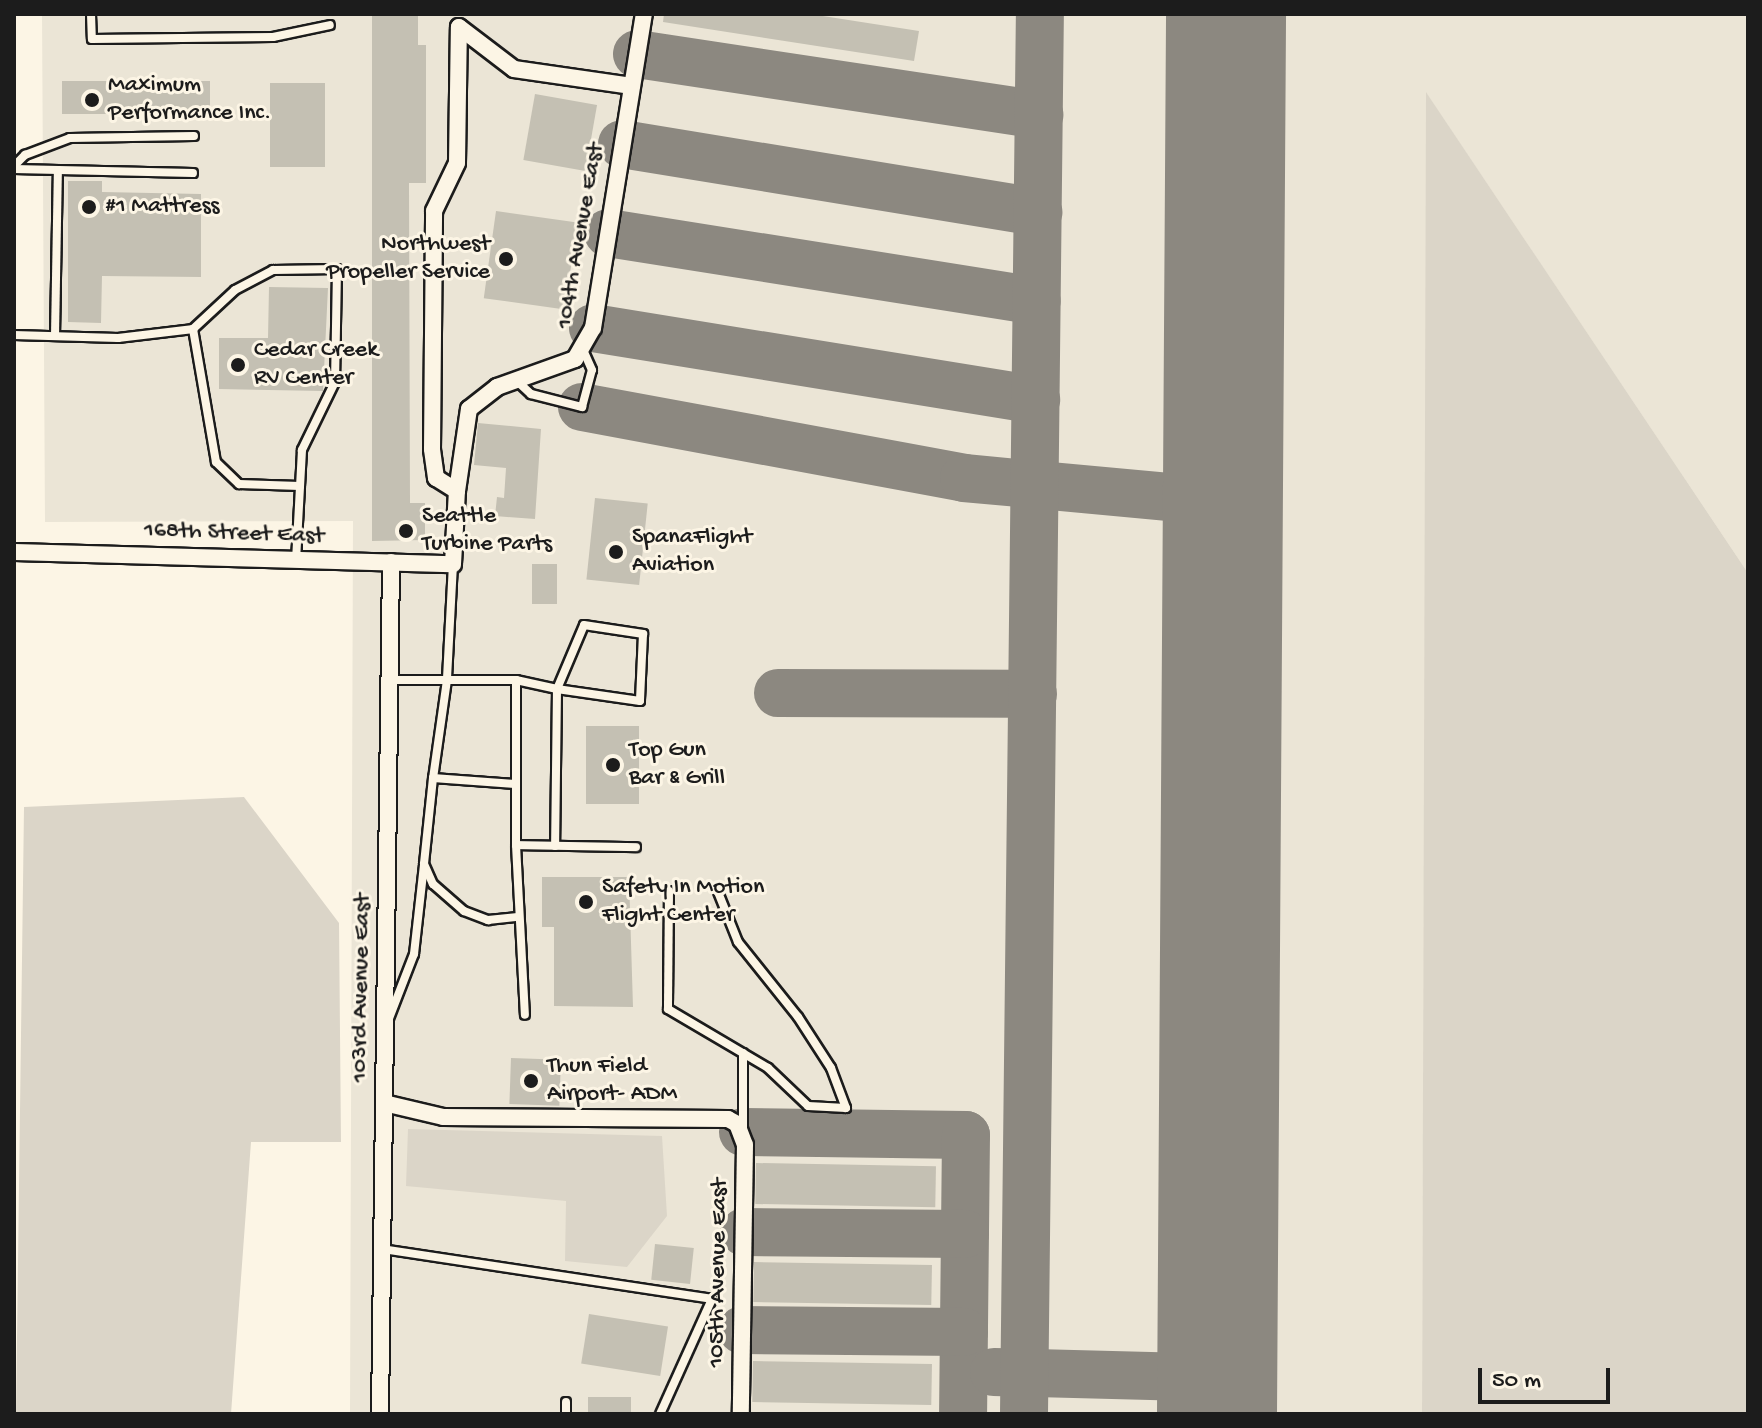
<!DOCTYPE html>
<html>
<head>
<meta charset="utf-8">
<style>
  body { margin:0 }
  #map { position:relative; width:1762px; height:1428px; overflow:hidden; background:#fcf5e5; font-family:"Gochi Hand",sans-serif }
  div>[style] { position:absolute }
  .built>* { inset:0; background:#ebe5d6 }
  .green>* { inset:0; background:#dbd5c8 }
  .taxiway>* { height:48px; margin:-24px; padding:0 24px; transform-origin:24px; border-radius:24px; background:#8c8880 }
  .runway>* { height:120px; margin:-60px; padding:0 60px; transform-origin:60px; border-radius:60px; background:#8c8880 }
  .building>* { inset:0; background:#c4c0b3; transform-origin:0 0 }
  .roads { filter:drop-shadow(2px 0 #1c1c1c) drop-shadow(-2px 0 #1c1c1c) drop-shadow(0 2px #1c1c1c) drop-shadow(0 -2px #1c1c1c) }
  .service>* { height:8px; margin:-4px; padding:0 4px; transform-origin:4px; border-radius:4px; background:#fcf5e5 }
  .minor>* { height:16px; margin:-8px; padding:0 8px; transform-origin:8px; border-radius:8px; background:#fcf5e5 }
  .dots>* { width:22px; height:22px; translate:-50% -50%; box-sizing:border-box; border:4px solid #fcf5e5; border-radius:50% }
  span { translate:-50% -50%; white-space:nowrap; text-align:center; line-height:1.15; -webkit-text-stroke:6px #fcf5e5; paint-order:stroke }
  .poi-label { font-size:24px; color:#1c1c1c }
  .left { translate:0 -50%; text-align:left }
  .right { translate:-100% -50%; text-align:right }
  .street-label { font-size:24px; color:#1c1c1c }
  .frame { position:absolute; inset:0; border:16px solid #1c1c1c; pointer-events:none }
  .scale { position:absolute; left:1478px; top:1368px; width:132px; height:36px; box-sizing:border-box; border:4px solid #1c1c1c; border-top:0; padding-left:10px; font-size:24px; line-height:28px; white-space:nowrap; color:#1c1c1c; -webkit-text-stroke:6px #fcf5e5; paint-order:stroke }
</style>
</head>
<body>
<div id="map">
  <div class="built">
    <div style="clip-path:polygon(42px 14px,1748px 14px,1748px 573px,1427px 94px,1422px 1414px,350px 1414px,353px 521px,45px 522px)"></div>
  </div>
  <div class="green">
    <div style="clip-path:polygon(1426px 92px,1748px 573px,1748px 1414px,1422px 1414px)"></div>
    <div style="clip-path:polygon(244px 797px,339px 923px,341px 1142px,251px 1142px,231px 1414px,16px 1414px,24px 807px)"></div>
    <div style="clip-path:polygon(408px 1129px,662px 1136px,667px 1216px,627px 1267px,565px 1261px,566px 1201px,406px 1186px)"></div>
  </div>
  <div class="taxiway">
    <div style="left:637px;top:54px;width:407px;rotate:8.6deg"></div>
    <div style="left:622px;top:144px;width:422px;rotate:9.3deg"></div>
    <div style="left:608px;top:233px;width:434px;rotate:9deg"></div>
    <div style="left:593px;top:328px;width:449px;rotate:9.2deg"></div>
    <div style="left:582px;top:407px;width:389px;rotate:10.5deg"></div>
    <div style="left:964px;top:478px;width:260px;rotate:5.3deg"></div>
    <div style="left:778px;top:693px;width:255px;rotate:0.2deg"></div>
    <div style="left:743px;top:1132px;width:223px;rotate:0.8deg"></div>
    <div style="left:966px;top:1135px;width:279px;rotate:90.6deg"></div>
    <div style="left:744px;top:1232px;width:221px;rotate:0.5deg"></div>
    <div style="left:742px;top:1330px;width:222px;rotate:0.5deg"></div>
    <div style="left:994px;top:1372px;width:224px;rotate:1.5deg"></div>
    <div style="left:1024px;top:1414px;width:1400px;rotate:-89.35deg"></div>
  </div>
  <div class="runway">
    <div style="left:1217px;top:1414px;width:1400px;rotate:-89.63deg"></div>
  </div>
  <div class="building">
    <div style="clip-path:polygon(372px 14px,418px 14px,418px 45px,426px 45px,426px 183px,409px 183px,410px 503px,425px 503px,425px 540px,372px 541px)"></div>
    <div style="clip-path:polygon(664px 14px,810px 14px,919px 31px,914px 61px,663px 22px)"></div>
    <div style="left:62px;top:81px;width:148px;height:33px"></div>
    <div style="left:270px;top:83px;width:55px;height:84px"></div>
    <div style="left:535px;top:94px;width:63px;height:67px;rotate:10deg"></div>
    <div style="clip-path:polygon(68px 181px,102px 181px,102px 192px,201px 194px,201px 277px,102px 276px,101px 323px,68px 322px)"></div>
    <div style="left:496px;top:211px;width:82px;height:88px;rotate:8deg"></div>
    <div style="clip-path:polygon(269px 287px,328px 288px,323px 391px,219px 389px,219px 338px,268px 338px)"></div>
    <div style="clip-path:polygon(478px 423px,541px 429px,535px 519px,495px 516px,497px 497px,504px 498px,506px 468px,474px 465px)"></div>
    <div style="left:595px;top:498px;width:53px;height:82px;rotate:6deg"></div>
    <div style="left:532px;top:564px;width:25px;height:40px"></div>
    <div style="left:586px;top:726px;width:53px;height:78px"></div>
    <div style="clip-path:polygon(542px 877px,629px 877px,633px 1007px,554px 1006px,554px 927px,542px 927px)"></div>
    <div style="left:511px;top:1058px;width:50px;height:46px;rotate:2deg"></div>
    <div style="left:756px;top:1163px;width:180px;height:41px;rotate:1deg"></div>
    <div style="left:655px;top:1244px;width:39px;height:36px;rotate:6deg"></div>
    <div style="left:754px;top:1262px;width:178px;height:40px;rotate:1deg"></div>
    <div style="left:589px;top:1314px;width:80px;height:50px;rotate:9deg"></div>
    <div style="left:753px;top:1361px;width:179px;height:41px;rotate:1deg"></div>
    <div style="left:588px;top:1397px;width:43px;height:17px"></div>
  </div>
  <div class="roads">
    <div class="service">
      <div style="left:91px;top:14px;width:25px;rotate:88deg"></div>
      <div style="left:92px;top:39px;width:181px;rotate:-0.6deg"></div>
      <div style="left:273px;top:37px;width:58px;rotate:-11.9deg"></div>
      <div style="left:14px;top:166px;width:16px;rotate:-45deg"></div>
      <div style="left:25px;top:155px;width:48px;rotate:-20.7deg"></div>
      <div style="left:70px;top:138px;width:124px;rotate:-0.9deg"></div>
      <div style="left:14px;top:169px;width:179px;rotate:1.3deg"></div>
      <div style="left:193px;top:329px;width:135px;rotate:80.2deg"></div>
      <div style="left:216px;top:462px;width:32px;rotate:44deg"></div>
      <div style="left:239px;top:484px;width:61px;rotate:1.9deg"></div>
      <div style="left:14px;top:335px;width:104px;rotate:1.7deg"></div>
      <div style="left:118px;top:338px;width:76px;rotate:-6.8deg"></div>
      <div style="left:193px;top:329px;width:57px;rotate:-42.9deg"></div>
      <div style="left:235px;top:290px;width:43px;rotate:-27.8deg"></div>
      <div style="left:273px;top:270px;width:64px;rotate:-0.9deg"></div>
      <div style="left:337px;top:269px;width:113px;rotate:91deg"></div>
      <div style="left:335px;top:382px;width:76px;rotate:115.9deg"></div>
      <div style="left:302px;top:450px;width:110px;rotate:93.1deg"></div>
      <div style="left:55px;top:336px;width:166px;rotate:-89deg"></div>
      <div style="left:517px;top:381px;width:19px;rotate:43deg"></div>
      <div style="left:531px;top:394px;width:53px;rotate:14.3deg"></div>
      <div style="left:582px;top:407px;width:38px;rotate:-75deg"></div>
      <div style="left:592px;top:370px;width:22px;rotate:-114deg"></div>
      <div style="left:453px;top:564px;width:116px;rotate:93deg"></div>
      <div style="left:447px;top:680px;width:99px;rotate:98.1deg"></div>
      <div style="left:433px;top:778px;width:82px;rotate:4.2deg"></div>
      <div style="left:390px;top:680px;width:126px"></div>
      <div style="left:516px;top:680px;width:42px;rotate:12.4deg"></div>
      <div style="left:557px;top:689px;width:69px;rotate:-67.1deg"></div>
      <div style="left:584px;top:625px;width:60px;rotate:8.7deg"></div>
      <div style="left:643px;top:634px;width:67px;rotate:92.6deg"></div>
      <div style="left:640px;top:701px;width:84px;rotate:-171.8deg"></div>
      <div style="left:557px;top:689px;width:157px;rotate:90.7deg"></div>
      <div style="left:516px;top:680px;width:165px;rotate:90deg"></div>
      <div style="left:516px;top:845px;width:170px;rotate:87deg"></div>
      <div style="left:433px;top:778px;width:86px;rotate:96deg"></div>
      <div style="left:424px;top:864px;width:22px;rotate:66deg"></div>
      <div style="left:433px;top:884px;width:41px;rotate:41.1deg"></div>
      <div style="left:464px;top:911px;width:26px;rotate:21deg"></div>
      <div style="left:488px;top:920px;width:30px;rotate:-6deg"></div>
      <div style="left:516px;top:845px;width:120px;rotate:1deg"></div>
      <div style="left:669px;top:891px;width:118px;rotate:90.5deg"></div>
      <div style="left:668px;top:1009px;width:116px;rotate:30.5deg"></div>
      <div style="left:768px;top:1068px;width:55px;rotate:43.5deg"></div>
      <div style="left:808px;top:1106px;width:38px;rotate:3deg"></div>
      <div style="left:846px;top:1108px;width:43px;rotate:-110.6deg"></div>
      <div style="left:831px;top:1068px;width:61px;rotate:-122.9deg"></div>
      <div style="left:798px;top:1017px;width:96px;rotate:-128.7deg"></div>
      <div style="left:738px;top:942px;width:54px;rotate:-111.8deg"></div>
      <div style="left:388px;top:1021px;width:72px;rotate:-68.8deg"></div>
      <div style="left:414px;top:954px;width:90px;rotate:-83.6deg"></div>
      <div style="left:743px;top:1129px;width:76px;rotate:-90deg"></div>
      <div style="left:382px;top:1249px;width:334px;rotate:8.6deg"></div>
      <div style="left:712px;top:1299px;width:126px;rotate:114.3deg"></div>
      <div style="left:566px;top:1414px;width:12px;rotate:-90deg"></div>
    </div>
    <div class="minor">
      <div style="left:457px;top:491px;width:83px;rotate:-81.7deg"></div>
      <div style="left:469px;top:409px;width:36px;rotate:-38deg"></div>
      <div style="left:497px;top:387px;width:83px;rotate:-19.7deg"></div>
      <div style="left:575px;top:359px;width:36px;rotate:-60deg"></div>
      <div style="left:593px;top:328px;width:318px;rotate:-80.8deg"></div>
      <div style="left:14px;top:552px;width:439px;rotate:1.6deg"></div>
      <div style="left:453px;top:564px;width:73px;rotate:-86.9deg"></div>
      <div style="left:457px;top:491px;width:25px;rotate:-148deg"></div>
      <div style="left:436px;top:478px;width:29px;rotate:-98deg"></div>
      <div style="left:432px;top:449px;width:238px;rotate:-89.5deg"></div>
      <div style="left:434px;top:211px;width:53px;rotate:-64.4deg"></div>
      <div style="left:457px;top:163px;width:136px;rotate:-89.2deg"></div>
      <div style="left:459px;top:27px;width:69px;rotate:37.4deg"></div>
      <div style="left:514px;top:69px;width:119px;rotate:8.2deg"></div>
      <div style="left:384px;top:1103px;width:61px;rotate:13.3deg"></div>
      <div style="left:443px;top:1117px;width:285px;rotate:0.4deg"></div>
      <div style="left:728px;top:1119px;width:10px;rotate:29deg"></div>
      <div style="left:737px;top:1124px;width:22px;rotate:69deg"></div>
      <div style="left:745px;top:1145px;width:269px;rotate:90.9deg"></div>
      <div style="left:380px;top:1414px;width:852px;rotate:-89.26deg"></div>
    </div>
  </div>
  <div class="dots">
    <div style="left:92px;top:100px;background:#1c1c1c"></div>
    <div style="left:89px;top:207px;background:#1c1c1c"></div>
    <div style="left:506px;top:259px;background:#1c1c1c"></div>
    <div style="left:238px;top:365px;background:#1c1c1c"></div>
    <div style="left:406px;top:531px;background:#1c1c1c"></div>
    <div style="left:616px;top:552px;background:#1c1c1c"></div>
    <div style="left:613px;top:765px;background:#1c1c1c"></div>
    <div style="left:586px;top:902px;background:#1c1c1c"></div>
    <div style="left:531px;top:1081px;background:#1c1c1c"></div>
  </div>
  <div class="poi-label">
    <span class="left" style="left:108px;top:100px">Maximum<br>Performance Inc.</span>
    <span class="left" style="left:105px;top:207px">#1 Mattress</span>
    <span class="right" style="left:490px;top:259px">Northwest<br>Propeller Service</span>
    <span class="left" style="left:254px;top:365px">Cedar Creek<br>RV Center</span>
    <span class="left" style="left:422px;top:531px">Seattle<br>Turbine Parts</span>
    <span class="left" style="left:632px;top:552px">SpanaFlight<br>Aviation</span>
    <span class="left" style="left:629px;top:765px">Top Gun<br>Bar &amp; Grill</span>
    <span class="left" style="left:602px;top:902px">Safety In Motion<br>Flight Center</span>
    <span class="left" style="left:547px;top:1081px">Thun Field<br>Airport- ADM</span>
  </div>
  <div class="street-label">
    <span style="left:581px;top:236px;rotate:-80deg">104th Avenue East</span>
    <span style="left:234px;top:534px;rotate:2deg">168th Street East</span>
    <span style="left:362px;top:988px;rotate:-89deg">103rd Avenue East</span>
    <span style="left:719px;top:1273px;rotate:-89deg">105th Avenue East</span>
  </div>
  <div class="frame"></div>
  <div class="scale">50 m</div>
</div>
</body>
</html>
